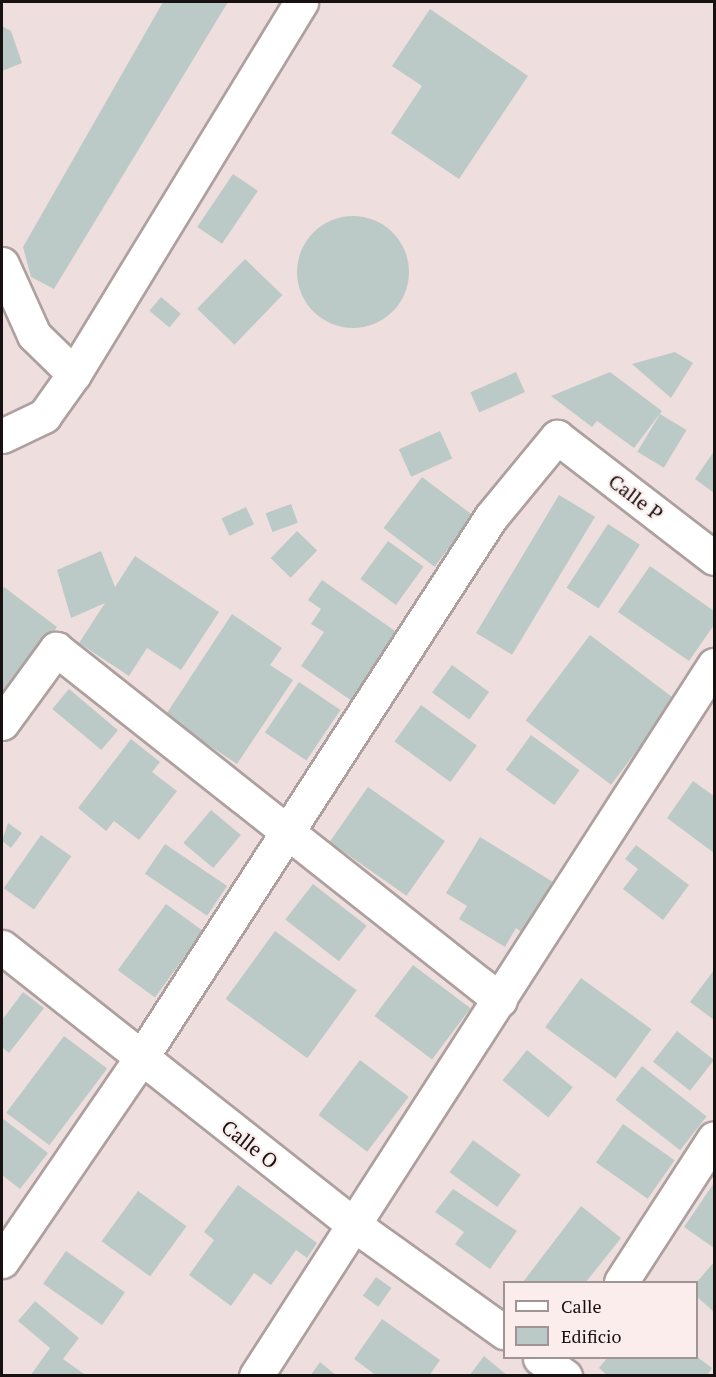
<!DOCTYPE html>
<html>
<head>
<meta charset="utf-8">
<style>
  body { margin:0 }
  #map { position:relative; width:716px; height:1377px; overflow:hidden; background:#eedfde; font-family:"PT Serif",serif }
  div>[style] { position:absolute }
  .building>* { inset:0; background:#bccac7; transform-origin:0 0 }
  .round { border-radius:50% }
  .roads { filter:drop-shadow(2px 0 #ada09f) drop-shadow(-2px 0 #ada09f) drop-shadow(0 2px #ada09f) drop-shadow(0 -2px #ada09f) }
  .street>* { height:33px; margin:-16.5px; padding:0 16.5px; transform-origin:16.5px; border-radius:16.5px; background:#fff }
  .secondary>* { height:33px; margin:-16.5px; padding:0 16.5px; transform-origin:16.5px; border-radius:16.5px; background:#fff }
  span { translate:-50% -50%; white-space:nowrap; text-align:center; line-height:1.15; -webkit-text-stroke:4.5px #fbedeb; paint-order:stroke }
  .street-label { font-size:20px; color:#171211 }
  .frame { position:absolute; inset:0; border:3px solid #171211; pointer-events:none }
  .legend { position:absolute; left:503px; top:1281px; width:195px; height:78px; box-sizing:border-box; background:#fbedeb; border:2px solid #a09594; margin:0; padding:8px 10px; list-style:none; font-size:18px; color:#171211 }
  .legend li { display:flex; align-items:center; gap:12px; height:30px }
  .legend b { width:30px; border:2px solid #a09594 }
</style>
</head>
<body>
<div id="map">
  <div class="building">
    <div style="clip-path:polygon(163px 2px,228px 2px,54px 289px,31px 277px,23px 247px)"></div>
    <div style="clip-path:polygon(430px 9px,528px 76px,459px 179px,391px 133px,422px 86px,392px 66px)"></div>
    <div style="clip-path:polygon(2px 26px,11px 31px,22px 63px,2px 71px)"></div>
    <div style="left:233px;top:174px;width:30px;height:64px;rotate:34deg"></div>
    <div class="round" style="left:297px;top:216px;width:112px;height:112px"></div>
    <div style="left:245px;top:259px;width:52px;height:69px;rotate:44deg"></div>
    <div style="left:161px;top:297px;width:26px;height:18px;rotate:40deg"></div>
    <div style="clip-path:polygon(675px 352px,693px 363px,671px 398px,632px 364px)"></div>
    <div style="left:516px;top:372px;width:22px;height:50px;rotate:66deg"></div>
    <div style="clip-path:polygon(610px 372px,662px 411px,634px 448px,597px 421px,592px 427px,551px 396px)"></div>
    <div style="left:660px;top:414px;width:31px;height:44px;rotate:31deg"></div>
    <div style="left:440px;top:431px;width:30px;height:45px;rotate:66deg"></div>
    <div style="clip-path:polygon(714px 451px,714px 493px,695px 479px)"></div>
    <div style="left:422px;top:477px;width:64px;height:64px;rotate:37deg"></div>
    <div style="left:559px;top:495px;width:42px;height:161px;rotate:31deg"></div>
    <div style="left:291px;top:504px;width:20px;height:27px;rotate:70deg"></div>
    <div style="left:246px;top:507px;width:19px;height:27px;rotate:65deg"></div>
    <div style="left:608px;top:524px;width:38px;height:76px;rotate:33deg"></div>
    <div style="left:297px;top:531px;width:28px;height:38px;rotate:44deg"></div>
    <div style="left:388px;top:541px;width:44px;height:47px;rotate:36deg"></div>
    <div style="clip-path:polygon(101px 551px,115px 587px,135px 556px,219px 612px,181px 670px,147px 648px,129px 676px,79px 643px,105px 603px,71px 618px,57px 570px)"></div>
    <div style="clip-path:polygon(650px 566px,714px 611px,714px 625px,689px 661px,618px 612px)"></div>
    <div style="clip-path:polygon(322px 580px,398px 633px,352px 701px,301px 666px,324px 632px,311px 624px,321px 609px,308px 600px)"></div>
    <div style="clip-path:polygon(4px 587px,57px 627px,2px 700px,2px 591px)"></div>
    <div style="clip-path:polygon(232px 614px,282px 648px,270px 665px,293px 680px,237px 764px,165px 716px)"></div>
    <div style="left:590px;top:635px;width:107px;height:107px;rotate:37deg"></div>
    <div style="left:452px;top:665px;width:46px;height:34px;rotate:36deg"></div>
    <div style="left:299px;top:682px;width:50px;height:61px;rotate:34deg"></div>
    <div style="left:69px;top:689px;width:64px;height:26px;rotate:40deg"></div>
    <div style="left:421px;top:705px;width:69px;height:45px;rotate:36deg"></div>
    <div style="left:531px;top:735px;width:60px;height:43px;rotate:36deg"></div>
    <div style="clip-path:polygon(131px 739px,160px 762px,152px 772px,177px 791px,139px 840px,114px 821px,106px 831px,78px 808px)"></div>
    <div style="clip-path:polygon(693px 781px,714px 796px,714px 853px,667px 818px)"></div>
    <div style="left:368px;top:787px;width:94px;height:67px;rotate:35deg"></div>
    <div style="left:211px;top:810px;width:39px;height:43px;rotate:40deg"></div>
    <div style="clip-path:polygon(8px 823px,22px 833px,11px 848px,2px 841px)"></div>
    <div style="left:41px;top:835px;width:37px;height:65px;rotate:35deg"></div>
    <div style="clip-path:polygon(480px 837px,558px 885px,527px 936px,516px 928px,505px 947px,459px 919px,467px 906px,446px 893px)"></div>
    <div style="left:165px;top:844px;width:75px;height:36px;rotate:34deg"></div>
    <div style="clip-path:polygon(636px 845px,689px 885px,663px 920px,623px 889px,638px 869px,625px 859px)"></div>
    <div style="left:313px;top:884px;width:68px;height:45px;rotate:38deg"></div>
    <div style="left:166px;top:904px;width:46px;height:82px;rotate:36deg"></div>
    <div style="left:275px;top:931px;width:101px;height:84px;rotate:36deg"></div>
    <div style="left:413px;top:965px;width:72px;height:64px;rotate:37deg"></div>
    <div style="clip-path:polygon(714px 970px,714px 1020px,690px 1002px)"></div>
    <div style="left:581px;top:978px;width:87px;height:61px;rotate:36deg"></div>
    <div style="clip-path:polygon(23px 992px,44px 1008px,9px 1053px,2px 1047px,2px 1020px)"></div>
    <div style="left:677px;top:1031px;width:47px;height:39px;rotate:38deg"></div>
    <div style="left:64px;top:1036px;width:54px;height:96px;rotate:37deg"></div>
    <div style="left:527px;top:1050px;width:59px;height:39px;rotate:39deg"></div>
    <div style="left:360px;top:1060px;width:61px;height:69px;rotate:37deg"></div>
    <div style="left:642px;top:1066px;width:82px;height:43px;rotate:38deg"></div>
    <div style="clip-path:polygon(2px 1118px,48px 1153px,20px 1189px,2px 1175px)"></div>
    <div style="left:623px;top:1124px;width:63px;height:47px;rotate:35deg"></div>
    <div style="left:473px;top:1140px;width:59px;height:40px;rotate:36deg"></div>
    <div style="clip-path:polygon(714px 1183px,714px 1248px,684px 1227px)"></div>
    <div style="clip-path:polygon(238px 1185px,317px 1243px,307px 1258px,296px 1250px,271px 1285px,254px 1273px,231px 1306px,189px 1275px,214px 1240px,204px 1232px)"></div>
    <div style="clip-path:polygon(453px 1189px,517px 1231px,490px 1269px,455px 1244px,464px 1232px,435px 1212px)"></div>
    <div style="left:138px;top:1191px;width:60px;height:62px;rotate:36deg"></div>
    <div style="clip-path:polygon(581px 1206px,621px 1238px,586px 1282px,523px 1282px)"></div>
    <div style="left:66px;top:1251px;width:72px;height:40px;rotate:35deg"></div>
    <div style="clip-path:polygon(714px 1262px,714px 1312px,696px 1296px,696px 1283px)"></div>
    <div style="left:376px;top:1277px;width:19px;height:23px;rotate:35deg"></div>
    <div style="clip-path:polygon(35px 1301px,79px 1338px,63px 1359px,87px 1376px,30px 1376px,50px 1348px,18px 1321px)"></div>
    <div style="clip-path:polygon(382px 1319px,440px 1360px,429px 1376px,377px 1376px,354px 1359px)"></div>
    <div style="clip-path:polygon(484px 1356px,508px 1376px,469px 1376px)"></div>
    <div style="clip-path:polygon(696px 1356px,712px 1368px,707px 1376px,608px 1376px,599px 1368px,607px 1358px)"></div>
    <div style="clip-path:polygon(320px 1362px,337px 1376px,310px 1376px)"></div>
  </div>
  <div class="roads">
    <div class="street">
      <div style="left:2px;top:264px;width:78px;rotate:65.7deg"></div>
      <div style="left:34px;top:335px;width:56px;rotate:44.3deg"></div>
      <div style="left:2px;top:436px;width:47px;rotate:-25.5deg"></div>
      <div style="left:44px;top:416px;width:52px;rotate:-54.5deg"></div>
      <div style="left:74px;top:374px;width:436px;rotate:-58.6deg"></div>
      <div style="left:2px;top:723px;width:92px;rotate:-53.9deg"></div>
      <div style="left:56px;top:649px;width:566px;rotate:38.33deg"></div>
      <div style="left:2px;top:1261px;width:246px;rotate:-55.6deg"></div>
      <div style="left:141px;top:1058px;width:644px;rotate:-57.1deg"></div>
      <div style="left:491px;top:517px;width:104px;rotate:-50.5deg"></div>
      <div style="left:557px;top:437px;width:198px;rotate:37.6deg"></div>
      <div style="left:621px;top:1282px;width:171px;rotate:-57.1deg"></div>
      <div style="left:256px;top:1376px;width:846px;rotate:-57.21deg"></div>
    </div>
    <div class="secondary">
      <div style="left:2px;top:947px;width:447px;rotate:38.3deg"></div>
      <div style="left:353px;top:1224px;width:186px;rotate:35.6deg"></div>
      <div style="left:540px;top:1358px;width:31px;rotate:36deg"></div>
    </div>
  </div>
  <div class="street-label">
    <span style="left:636px;top:497px;rotate:37deg">Calle P</span>
    <span style="left:250px;top:1144px;rotate:38deg">Calle O</span>
  </div>
  <div class="frame"></div>
  <ul class="legend">
  <li><b style="height:8px;background:#fff"></b>Calle</li>
  <li><b style="height:16px;background:#bccac7"></b>Edificio</li>
  </ul>
</div>
</body>
</html>
